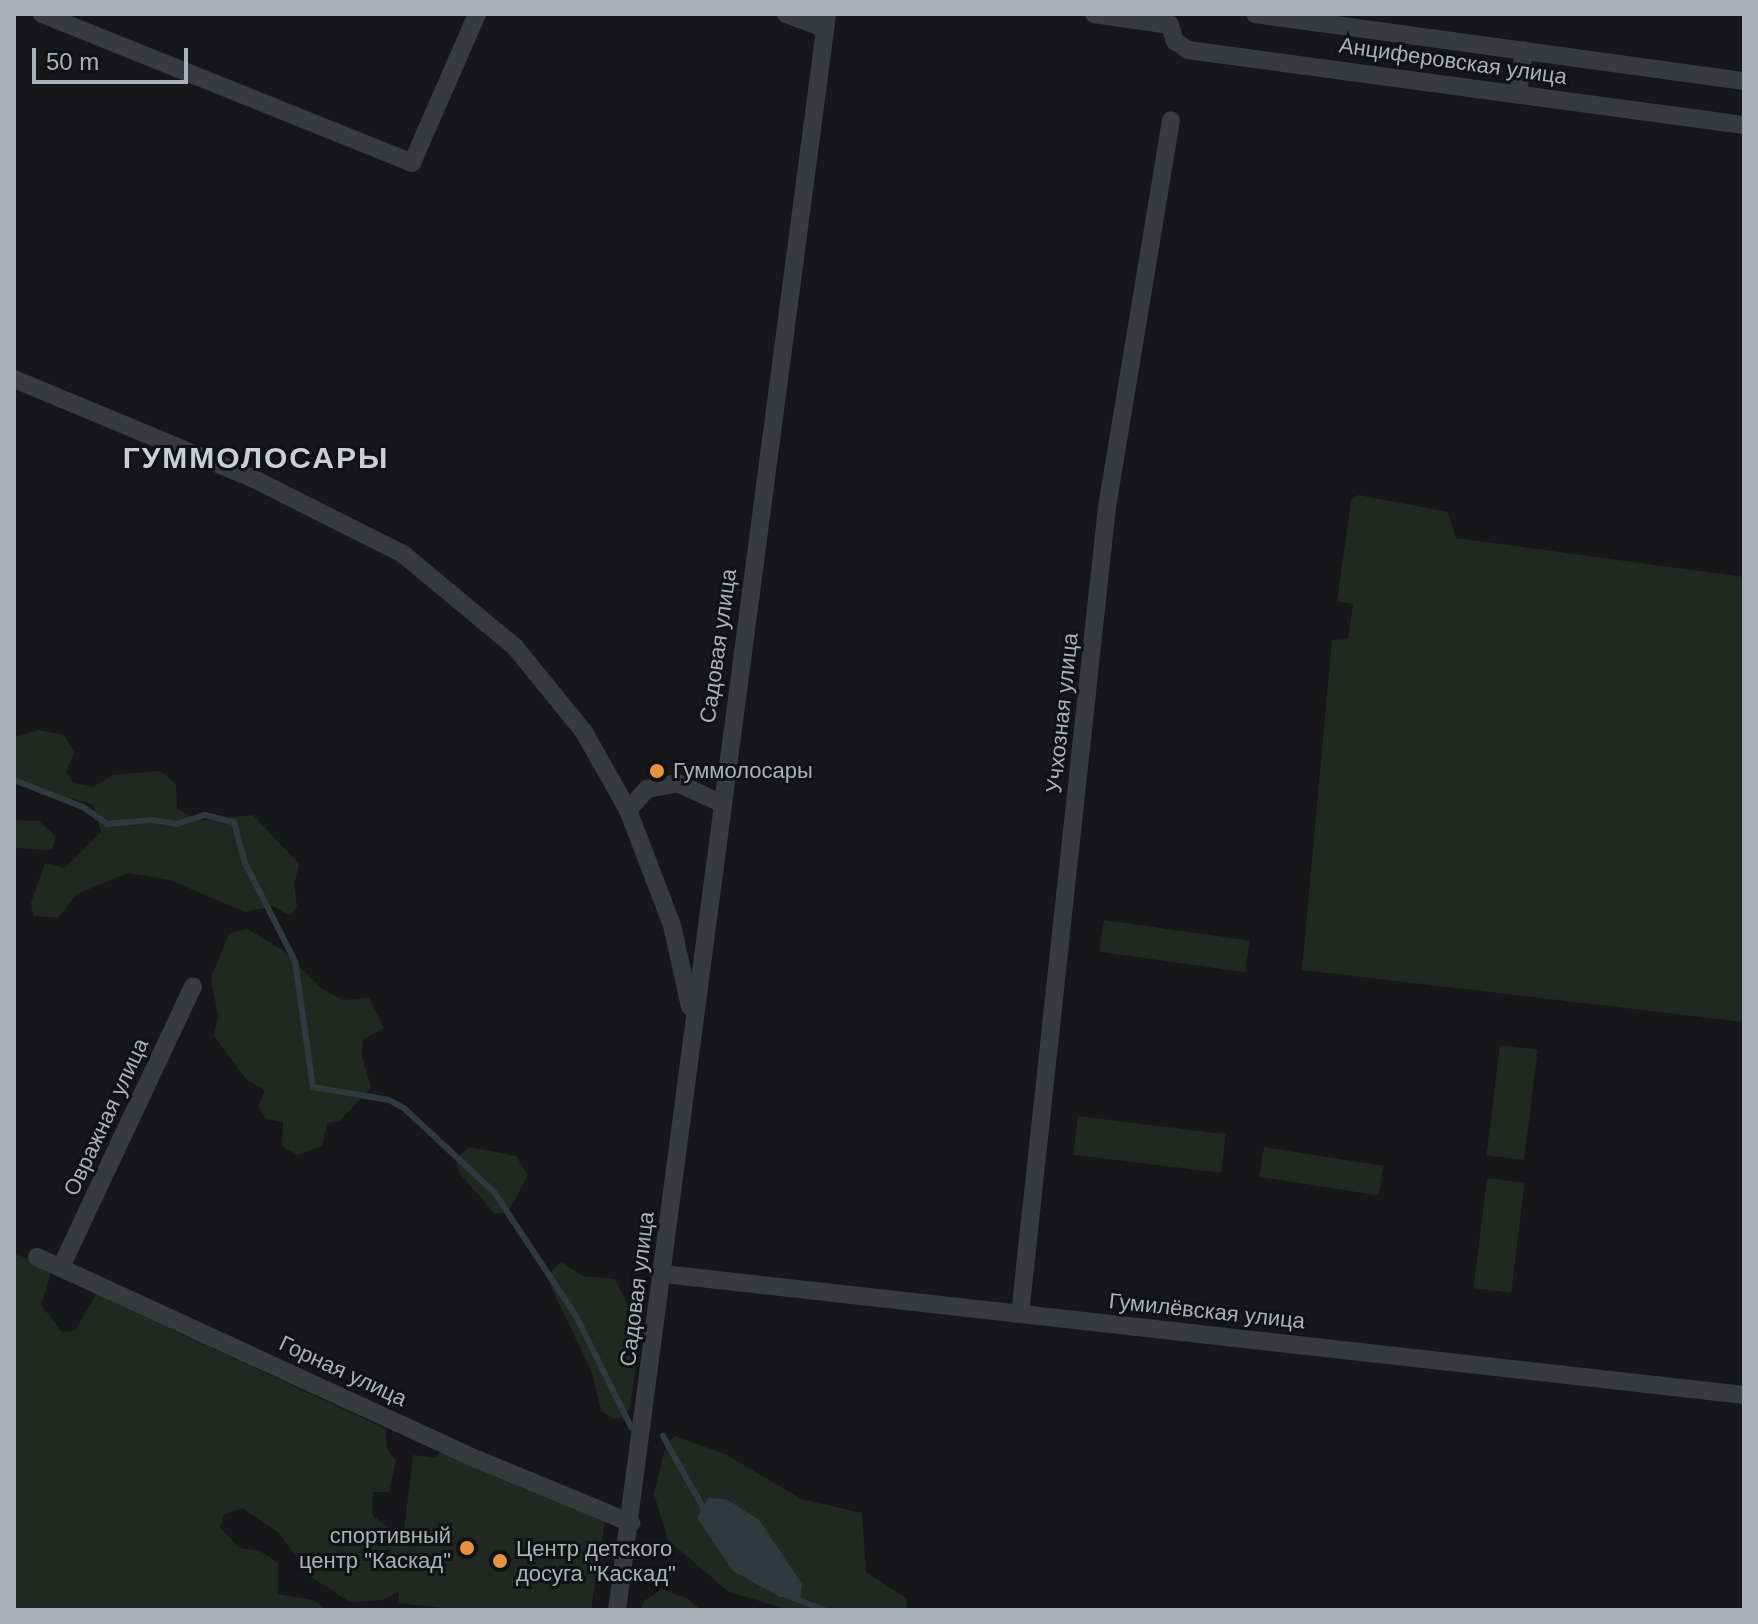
<!DOCTYPE html>
<html>
<head>
<meta charset="utf-8">
<style>
  body { margin:0 }
  #map { position:relative; width:1758px; height:1624px; overflow:hidden; background:#171719; font-family:Arial,sans-serif }
  div>[style] { position:absolute }
  .green>* { inset:0; background:#212821; transform-origin:0 0 }
  .water>* { inset:0; background:#303a3e }
  .stream>* { height:6px; margin:-3px; padding:0 3px; transform-origin:3px; border-radius:3px; background:#303a3e }
  .street>* { height:18px; margin:-9px; padding:0 9px; transform-origin:9px; border-radius:9px; background:#383a3d }
  .dots>* { width:22px; height:22px; translate:-50% -50%; box-sizing:border-box; border:4px solid #121214; border-radius:50% }
  span { translate:-50% -50%; white-space:nowrap; text-align:center; line-height:1.15; -webkit-text-stroke:6px #121214; paint-order:stroke }
  .street-label { font-size:22px; color:#aab0b7 }
  .poi-label { font-size:22px; color:#aab0b7 }
  .left { translate:0 -50%; text-align:left }
  .right { translate:-100% -50%; text-align:right }
  .district-label { font-size:30px; color:#cbcfd4; font-weight:700; letter-spacing:2px }
  .frame { position:absolute; inset:0; border:16px solid #aab0b7; pointer-events:none }
  .scale { position:absolute; left:32px; top:48px; width:156px; height:36px; box-sizing:border-box; border:4px solid #aab0b7; border-top:0; padding-left:10px; font-size:24px; line-height:28px; white-space:nowrap; color:#aab0b7; -webkit-text-stroke:6px #121214; paint-order:stroke }
</style>
</head>
<body>
<div id="map">
  <div class="green">
    <div style="clip-path:polygon(1358px 495px,1448px 512px,1456px 538px,1744px 577px,1744px 1022px,1302px 970px,1332px 640px,1348px 639px,1353px 604px,1337px 601px,1351px 501px)"></div>
    <div style="clip-path:polygon(39px 730px,64px 735px,75px 752px,66px 772px,73px 783px,93px 787px,112px 775px,160px 771px,176px 784px,177px 808px,198px 821px,253px 815px,299px 864px,294px 885px,297px 906px,290px 916px,273px 906px,245px 912px,170px 880px,128px 873px,77px 894px,58px 918px,33px 916px,31px 903px,45px 863px,65px 868px,101px 832px,93px 804px,14px 784px,14px 737px)"></div>
    <div style="clip-path:polygon(14px 820px,39px 821px,56px 837px,52px 850px,14px 848px)"></div>
    <div style="left:1104px;top:920px;width:147px;height:32px;rotate:8deg"></div>
    <div style="clip-path:polygon(248px 929px,285px 952px,322px 989px,343px 1000px,369px 998px,384px 1028px,363px 1039px,362px 1056px,371px 1088px,339px 1121px,327px 1123px,322px 1146px,298px 1155px,282px 1146px,283px 1122px,266px 1119px,258px 1106px,265px 1090px,246px 1079px,214px 1036px,218px 1016px,211px 978px,229px 933px)"></div>
    <div style="left:1500px;top:1045px;width:38px;height:111px;rotate:7deg"></div>
    <div style="left:1078px;top:1116px;width:149px;height:39px;rotate:7deg"></div>
    <div style="clip-path:polygon(469px 1147px,516px 1156px,528px 1175px,508px 1212px,495px 1214px,460px 1174px,455px 1159px)"></div>
    <div style="left:1264px;top:1147px;width:121px;height:30px;rotate:9deg"></div>
    <div style="left:1487px;top:1178px;width:38px;height:111px;rotate:7deg"></div>
    <div style="clip-path:polygon(14px 1254px,43px 1263px,51px 1273px,41px 1305px,62px 1332px,75px 1331px,96px 1294px,386px 1429px,387px 1449px,396px 1460px,389px 1492px,373px 1492px,372px 1515px,403px 1539px,413px 1455px,435px 1458px,443px 1450px,605px 1520px,591px 1610px,459px 1610px,398px 1603px,399px 1591px,382px 1600px,350px 1602px,311px 1577px,279px 1533px,242px 1508px,224px 1515px,220px 1527px,239px 1548px,260px 1551px,278px 1563px,278px 1594px,314px 1600px,327px 1610px,14px 1610px)"></div>
    <div style="clip-path:polygon(562px 1262px,583px 1276px,615px 1279px,634px 1317px,638px 1350px,630px 1408px,622px 1417px,614px 1419px,601px 1411px,591px 1370px,550px 1285px,551px 1271px)"></div>
    <div style="clip-path:polygon(675px 1436px,727px 1455px,801px 1499px,862px 1513px,866px 1572px,906px 1598px,907px 1610px,790px 1610px,729px 1592px,668px 1540px,654px 1494px,666px 1444px)"></div>
    <div style="clip-path:polygon(662px 1589px,688px 1599px,701px 1610px,641px 1610px,644px 1601px)"></div>
  </div>
  <div class="water">
    <div style="clip-path:polygon(708px 1498px,726px 1499px,759px 1520px,802px 1584px,800px 1598px,780px 1597px,733px 1571px,697px 1518px)"></div>
  </div>
  <div class="stream">
    <div style="left:14px;top:780px;width:74px;rotate:21.4deg"></div>
    <div style="left:83px;top:807px;width:29px;rotate:35deg"></div>
    <div style="left:107px;top:824px;width:45px;rotate:-5.1deg"></div>
    <div style="left:152px;top:820px;width:24px;rotate:9deg"></div>
    <div style="left:176px;top:824px;width:30px;rotate:-17deg"></div>
    <div style="left:205px;top:815px;width:30px;rotate:14deg"></div>
    <div style="left:234px;top:822px;width:42px;rotate:75deg"></div>
    <div style="left:245px;top:863px;width:110px;rotate:63deg"></div>
    <div style="left:295px;top:961px;width:127px;rotate:81.9deg"></div>
    <div style="left:313px;top:1087px;width:77px;rotate:9.7deg"></div>
    <div style="left:389px;top:1100px;width:18px;rotate:29deg"></div>
    <div style="left:405px;top:1109px;width:122px;rotate:43deg"></div>
    <div style="left:494px;top:1192px;width:149px;rotate:56.5deg"></div>
    <div style="left:576px;top:1316px;width:124px;rotate:63.6deg"></div>
    <div style="left:663px;top:1436px;width:86px;rotate:60.8deg"></div>
    <div style="left:786px;top:1595px;width:41px;rotate:21.5deg"></div>
  </div>
  <div class="street">
    <div style="left:42px;top:14px;width:399px;rotate:21.9deg"></div>
    <div style="left:412px;top:163px;width:163px;rotate:-66.4deg"></div>
    <div style="left:786px;top:14px;width:40px;rotate:20.2deg"></div>
    <div style="left:1094px;top:14px;width:77px;rotate:8.2deg"></div>
    <div style="left:1255px;top:14px;width:494px;rotate:7.8deg"></div>
    <div style="left:1170px;top:25px;width:17px;rotate:73deg"></div>
    <div style="left:1175px;top:41px;width:16px;rotate:35deg"></div>
    <div style="left:1188px;top:50px;width:561px;rotate:7.68deg"></div>
    <div style="left:1518px;top:93px;width:43px;rotate:-82.1deg"></div>
    <div style="left:14px;top:379px;width:256px;rotate:22.6deg"></div>
    <div style="left:250px;top:477px;width:171px;rotate:26.7deg"></div>
    <div style="left:403px;top:554px;width:146px;rotate:39.7deg"></div>
    <div style="left:515px;top:647px;width:109px;rotate:50.9deg"></div>
    <div style="left:584px;top:732px;width:90px;rotate:60.6deg"></div>
    <div style="left:628px;top:810px;width:123px;rotate:69.1deg"></div>
    <div style="left:672px;top:925px;width:84px;rotate:77.6deg"></div>
    <div style="left:628px;top:810px;width:28px;rotate:-48deg"></div>
    <div style="left:647px;top:789px;width:31px;rotate:-11deg"></div>
    <div style="left:677px;top:783px;width:48px;rotate:24.4deg"></div>
    <div style="left:37px;top:1257px;width:486px;rotate:24.7deg"></div>
    <div style="left:479px;top:1460px;width:165px;rotate:22.5deg"></div>
    <div style="left:61px;top:1267px;width:310px;rotate:-64.8deg"></div>
    <div style="left:664px;top:1274px;width:1087px;rotate:6.39deg"></div>
    <div style="left:1020px;top:1314px;width:812px;rotate:-83.85deg"></div>
    <div style="left:1107px;top:507px;width:392px;rotate:-80.6deg"></div>
    <div style="left:617px;top:1610px;width:1610px;rotate:-82.5deg"></div>
  </div>
  <div class="dots">
    <div style="left:657px;top:771px;background:#e49343"></div>
    <div style="left:467px;top:1548px;background:#e49343"></div>
    <div style="left:500px;top:1561px;background:#e49343"></div>
  </div>
  <div class="street-label">
    <span style="left:1453px;top:61px;rotate:8deg">Анциферовская улица</span>
    <span style="left:718px;top:646px;rotate:-82deg">Садовая улица</span>
    <span style="left:1062px;top:713px;rotate:-84deg">Учхозная улица</span>
    <span style="left:106px;top:1117px;rotate:-65deg">Овражная улица</span>
    <span style="left:637px;top:1289px;rotate:-83deg">Садовая улица</span>
    <span style="left:1207px;top:1311px;rotate:6deg">Гумилёвская улица</span>
    <span style="left:343px;top:1371px;rotate:25deg">Горная улица</span>
  </div>
  <div class="poi-label">
    <span class="left" style="left:673px;top:771px">Гуммолосары</span>
    <span class="right" style="left:451px;top:1548px">спортивный<br>центр "Каскад"</span>
    <span class="left" style="left:516px;top:1561px">Центр детского<br>досуга "Каскад"</span>
  </div>
  <div class="district-label">
    <span style="left:256px;top:458px">ГУММОЛОСАРЫ</span>
  </div>
  <div class="frame"></div>
  <div class="scale">50 m</div>
</div>
</body>
</html>
